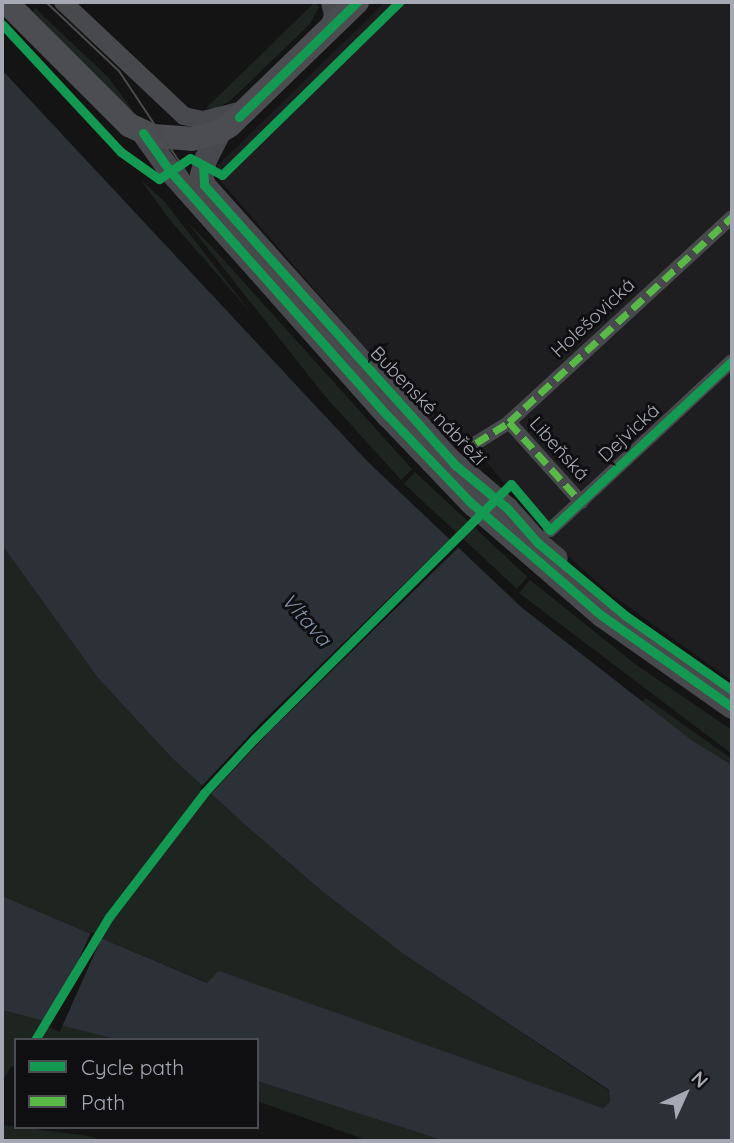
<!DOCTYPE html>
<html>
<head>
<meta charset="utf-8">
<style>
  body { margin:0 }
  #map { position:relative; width:734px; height:1143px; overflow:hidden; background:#141414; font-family:Quicksand,sans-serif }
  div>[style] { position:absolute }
  .built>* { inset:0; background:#1e1e20 }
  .green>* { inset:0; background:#1e241f; transform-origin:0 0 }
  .water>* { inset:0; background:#2c3138 }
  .pier>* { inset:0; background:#141414; transform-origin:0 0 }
  .pedestrian>* { height:14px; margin:-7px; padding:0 7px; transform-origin:7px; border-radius:7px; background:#48494d }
  .minor>* { height:18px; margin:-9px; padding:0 9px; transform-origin:9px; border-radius:9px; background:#48494d }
  .tertiary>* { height:23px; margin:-11.5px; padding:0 11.5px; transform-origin:11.5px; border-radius:11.5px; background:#48494d }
  .secondary>* { height:24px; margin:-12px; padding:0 12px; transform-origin:12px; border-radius:12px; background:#4c4d51 }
  .tram>* { height:2px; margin:-1px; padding:0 1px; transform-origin:1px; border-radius:1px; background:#4a4b4d }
  .quiet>* { height:7px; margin-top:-3.5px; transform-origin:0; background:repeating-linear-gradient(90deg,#58b947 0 14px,transparent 0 21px) }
  .cycleway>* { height:9px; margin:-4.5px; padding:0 4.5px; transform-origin:4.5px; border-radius:4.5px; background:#139951 }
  span { translate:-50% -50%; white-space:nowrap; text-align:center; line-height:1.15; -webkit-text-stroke:6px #0f0e10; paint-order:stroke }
  .street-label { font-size:19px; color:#a6a9b4 }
  .water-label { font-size:21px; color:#8092ac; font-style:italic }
  .frame { position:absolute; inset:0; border:4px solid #a6a9b4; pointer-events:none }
  .legend { position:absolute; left:14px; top:1038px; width:245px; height:91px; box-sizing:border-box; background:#0f0e10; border:2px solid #4b4c52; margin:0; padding:9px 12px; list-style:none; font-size:21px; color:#a6a9b4 }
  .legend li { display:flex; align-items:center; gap:14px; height:35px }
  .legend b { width:35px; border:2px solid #4b4c52 }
  .north { position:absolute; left:650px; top:1059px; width:70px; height:70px; -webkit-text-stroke:5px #0f0e10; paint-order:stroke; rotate:45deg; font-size:19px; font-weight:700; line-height:28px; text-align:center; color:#a6a9b4 }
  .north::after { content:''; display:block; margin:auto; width:24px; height:32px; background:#a6a9b4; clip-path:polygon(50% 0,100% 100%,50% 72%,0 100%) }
</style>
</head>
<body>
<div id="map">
  <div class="built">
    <div style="clip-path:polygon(385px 2px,732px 2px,732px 681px,608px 592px,556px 545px,469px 441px,455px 452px,212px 171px)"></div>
  </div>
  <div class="green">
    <div style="clip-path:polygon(315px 2px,319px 7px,310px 24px,230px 101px,217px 108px,206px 108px)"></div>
    <div style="clip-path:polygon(35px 8px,108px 77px,133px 111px,114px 96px,33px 11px)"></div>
    <div style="clip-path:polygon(141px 180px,164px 201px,252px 314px,169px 219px)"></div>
    <div style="clip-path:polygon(187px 222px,212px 247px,412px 469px,401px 480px,324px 395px)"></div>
    <div style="left:415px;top:472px;width:154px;height:16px;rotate:43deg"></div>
    <div style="clip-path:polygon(2px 545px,98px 678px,172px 758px,243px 823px,323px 892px,405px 955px,609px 1091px,610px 1102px,603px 1108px,444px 1052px,208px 983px,2px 896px)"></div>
    <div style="clip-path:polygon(530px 580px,635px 664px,732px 730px,732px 754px,519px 593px)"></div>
    <div style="clip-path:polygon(646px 698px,732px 759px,732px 765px,693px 741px,642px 701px)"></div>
    <div style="clip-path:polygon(2px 1010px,89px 1031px,119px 1040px,16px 1040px,16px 1067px,12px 1066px,4px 1078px)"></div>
    <div style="clip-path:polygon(257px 1081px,445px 1141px,369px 1141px,257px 1101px)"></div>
    <div style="clip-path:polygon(2px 1125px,89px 1136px,102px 1141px,2px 1141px)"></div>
  </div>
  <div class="water">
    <div style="clip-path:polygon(2px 70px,368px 462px,521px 607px,693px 741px,732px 765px,732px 1141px,445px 1141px,257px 1081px,257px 1040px,119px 1040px,2px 1010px,2px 896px,207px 983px,219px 971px,603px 1108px,610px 1102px,609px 1090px,405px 955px,323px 892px,243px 823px,172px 758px,98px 678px,2px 545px)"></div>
  </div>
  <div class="pier">
    <div style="clip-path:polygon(452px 537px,461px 545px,269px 732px,209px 796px,200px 788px,261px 723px)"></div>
    <div style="left:91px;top:932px;width:12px;height:104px;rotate:24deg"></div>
  </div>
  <div class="pedestrian">
    <div style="left:509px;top:422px;width:108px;rotate:48deg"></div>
    <div style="left:476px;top:443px;width:39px;rotate:-32deg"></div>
    <div style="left:509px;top:422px;width:303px;rotate:-42.6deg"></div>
    <div style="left:550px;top:530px;width:248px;rotate:-42.9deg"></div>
  </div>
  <div class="minor">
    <div style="left:63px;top:2px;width:166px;rotate:43.3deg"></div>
    <div style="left:184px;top:116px;width:19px;rotate:12deg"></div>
    <div style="left:203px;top:120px;width:37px;rotate:-14deg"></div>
    <div style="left:329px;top:28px;width:14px;rotate:-73deg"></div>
    <div style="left:333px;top:15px;width:13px;rotate:-103deg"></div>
  </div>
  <div class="tertiary">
    <div style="left:219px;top:132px;width:28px;rotate:117deg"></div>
    <div style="left:206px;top:157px;width:19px;rotate:106deg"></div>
    <div style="left:201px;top:175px;width:10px;rotate:73deg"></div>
    <div style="left:204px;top:185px;width:365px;rotate:48.2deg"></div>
    <div style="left:447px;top:457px;width:79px;rotate:40.4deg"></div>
    <div style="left:507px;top:508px;width:47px;rotate:48.5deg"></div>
    <div style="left:538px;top:543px;width:23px;rotate:40deg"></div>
    <div style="left:143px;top:133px;width:47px;rotate:54.6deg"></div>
    <div style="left:170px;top:171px;width:327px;rotate:48.4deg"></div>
    <div style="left:387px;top:415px;width:120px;rotate:46.3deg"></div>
    <div style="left:470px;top:502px;width:173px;rotate:40.8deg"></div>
    <div style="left:601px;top:615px;width:160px;rotate:35.1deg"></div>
  </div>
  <div class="secondary">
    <div style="left:6px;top:2px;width:174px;rotate:45deg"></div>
    <div style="left:129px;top:125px;width:26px;rotate:25deg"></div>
    <div style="left:153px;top:136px;width:39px;rotate:4deg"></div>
    <div style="left:192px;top:139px;width:28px;rotate:-15deg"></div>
    <div style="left:219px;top:132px;width:13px;rotate:-32deg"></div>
    <div style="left:230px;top:125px;width:177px;rotate:-44.1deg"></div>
  </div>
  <div class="tram">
    <div style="left:46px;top:2px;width:100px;rotate:43.4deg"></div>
    <div style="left:119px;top:71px;width:154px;rotate:56.4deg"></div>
    <div style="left:204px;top:199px;width:370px;rotate:48.1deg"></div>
    <div style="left:451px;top:474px;width:160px;rotate:42deg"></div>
    <div style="left:570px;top:581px;width:136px;rotate:37deg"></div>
    <div style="left:679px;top:663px;width:64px;rotate:34.2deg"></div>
  </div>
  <div class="quiet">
    <div style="left:509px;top:422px;width:108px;rotate:48deg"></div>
    <div style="left:476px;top:443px;width:39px;rotate:-32deg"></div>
    <div style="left:509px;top:422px;width:303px;rotate:-42.6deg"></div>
  </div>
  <div class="cycleway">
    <div style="left:2px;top:24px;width:175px;rotate:47.1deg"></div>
    <div style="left:121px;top:152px;width:47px;rotate:35.4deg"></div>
    <div style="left:159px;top:179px;width:37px;rotate:-34deg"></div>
    <div style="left:190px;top:158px;width:36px;rotate:28deg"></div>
    <div style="left:222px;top:175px;width:248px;rotate:-44.3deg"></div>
    <div style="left:239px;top:117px;width:165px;rotate:-44.3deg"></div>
    <div style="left:143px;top:133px;width:47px;rotate:54.6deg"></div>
    <div style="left:170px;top:171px;width:327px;rotate:48.4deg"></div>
    <div style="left:387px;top:415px;width:120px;rotate:46.3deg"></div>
    <div style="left:470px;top:502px;width:173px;rotate:40.8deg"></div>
    <div style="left:601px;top:615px;width:160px;rotate:35.1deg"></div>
    <div style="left:203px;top:165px;width:20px;rotate:87deg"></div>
    <div style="left:204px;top:185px;width:375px;rotate:48.1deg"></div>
    <div style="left:454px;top:464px;width:69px;rotate:39.7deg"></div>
    <div style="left:507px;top:508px;width:47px;rotate:48.5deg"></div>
    <div style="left:538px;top:543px;width:114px;rotate:39.7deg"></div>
    <div style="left:626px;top:616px;width:129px;rotate:34.9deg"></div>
    <div style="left:35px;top:1040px;width:144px;rotate:-59deg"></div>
    <div style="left:109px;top:917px;width:156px;rotate:-52.5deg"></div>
    <div style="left:204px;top:793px;width:74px;rotate:-47.2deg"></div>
    <div style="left:254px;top:739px;width:362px;rotate:-44.8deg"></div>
    <div style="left:511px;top:484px;width:60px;rotate:49.7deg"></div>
    <div style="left:550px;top:530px;width:248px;rotate:-42.9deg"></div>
  </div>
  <div class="street-label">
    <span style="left:593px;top:318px;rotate:-43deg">Holešovická</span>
    <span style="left:428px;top:406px;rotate:46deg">Bubenské nábřeží</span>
    <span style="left:629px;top:433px;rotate:-43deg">Dejvická</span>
    <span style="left:559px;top:449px;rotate:48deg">Libeňská</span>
  </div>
  <div class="water-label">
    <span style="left:307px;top:619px;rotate:48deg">Vltava</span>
  </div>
  <div class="frame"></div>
  <ul class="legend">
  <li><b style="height:9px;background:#139951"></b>Cycle path</li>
  <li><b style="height:9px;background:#58b947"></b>Path</li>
  </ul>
  <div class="north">N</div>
</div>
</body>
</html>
